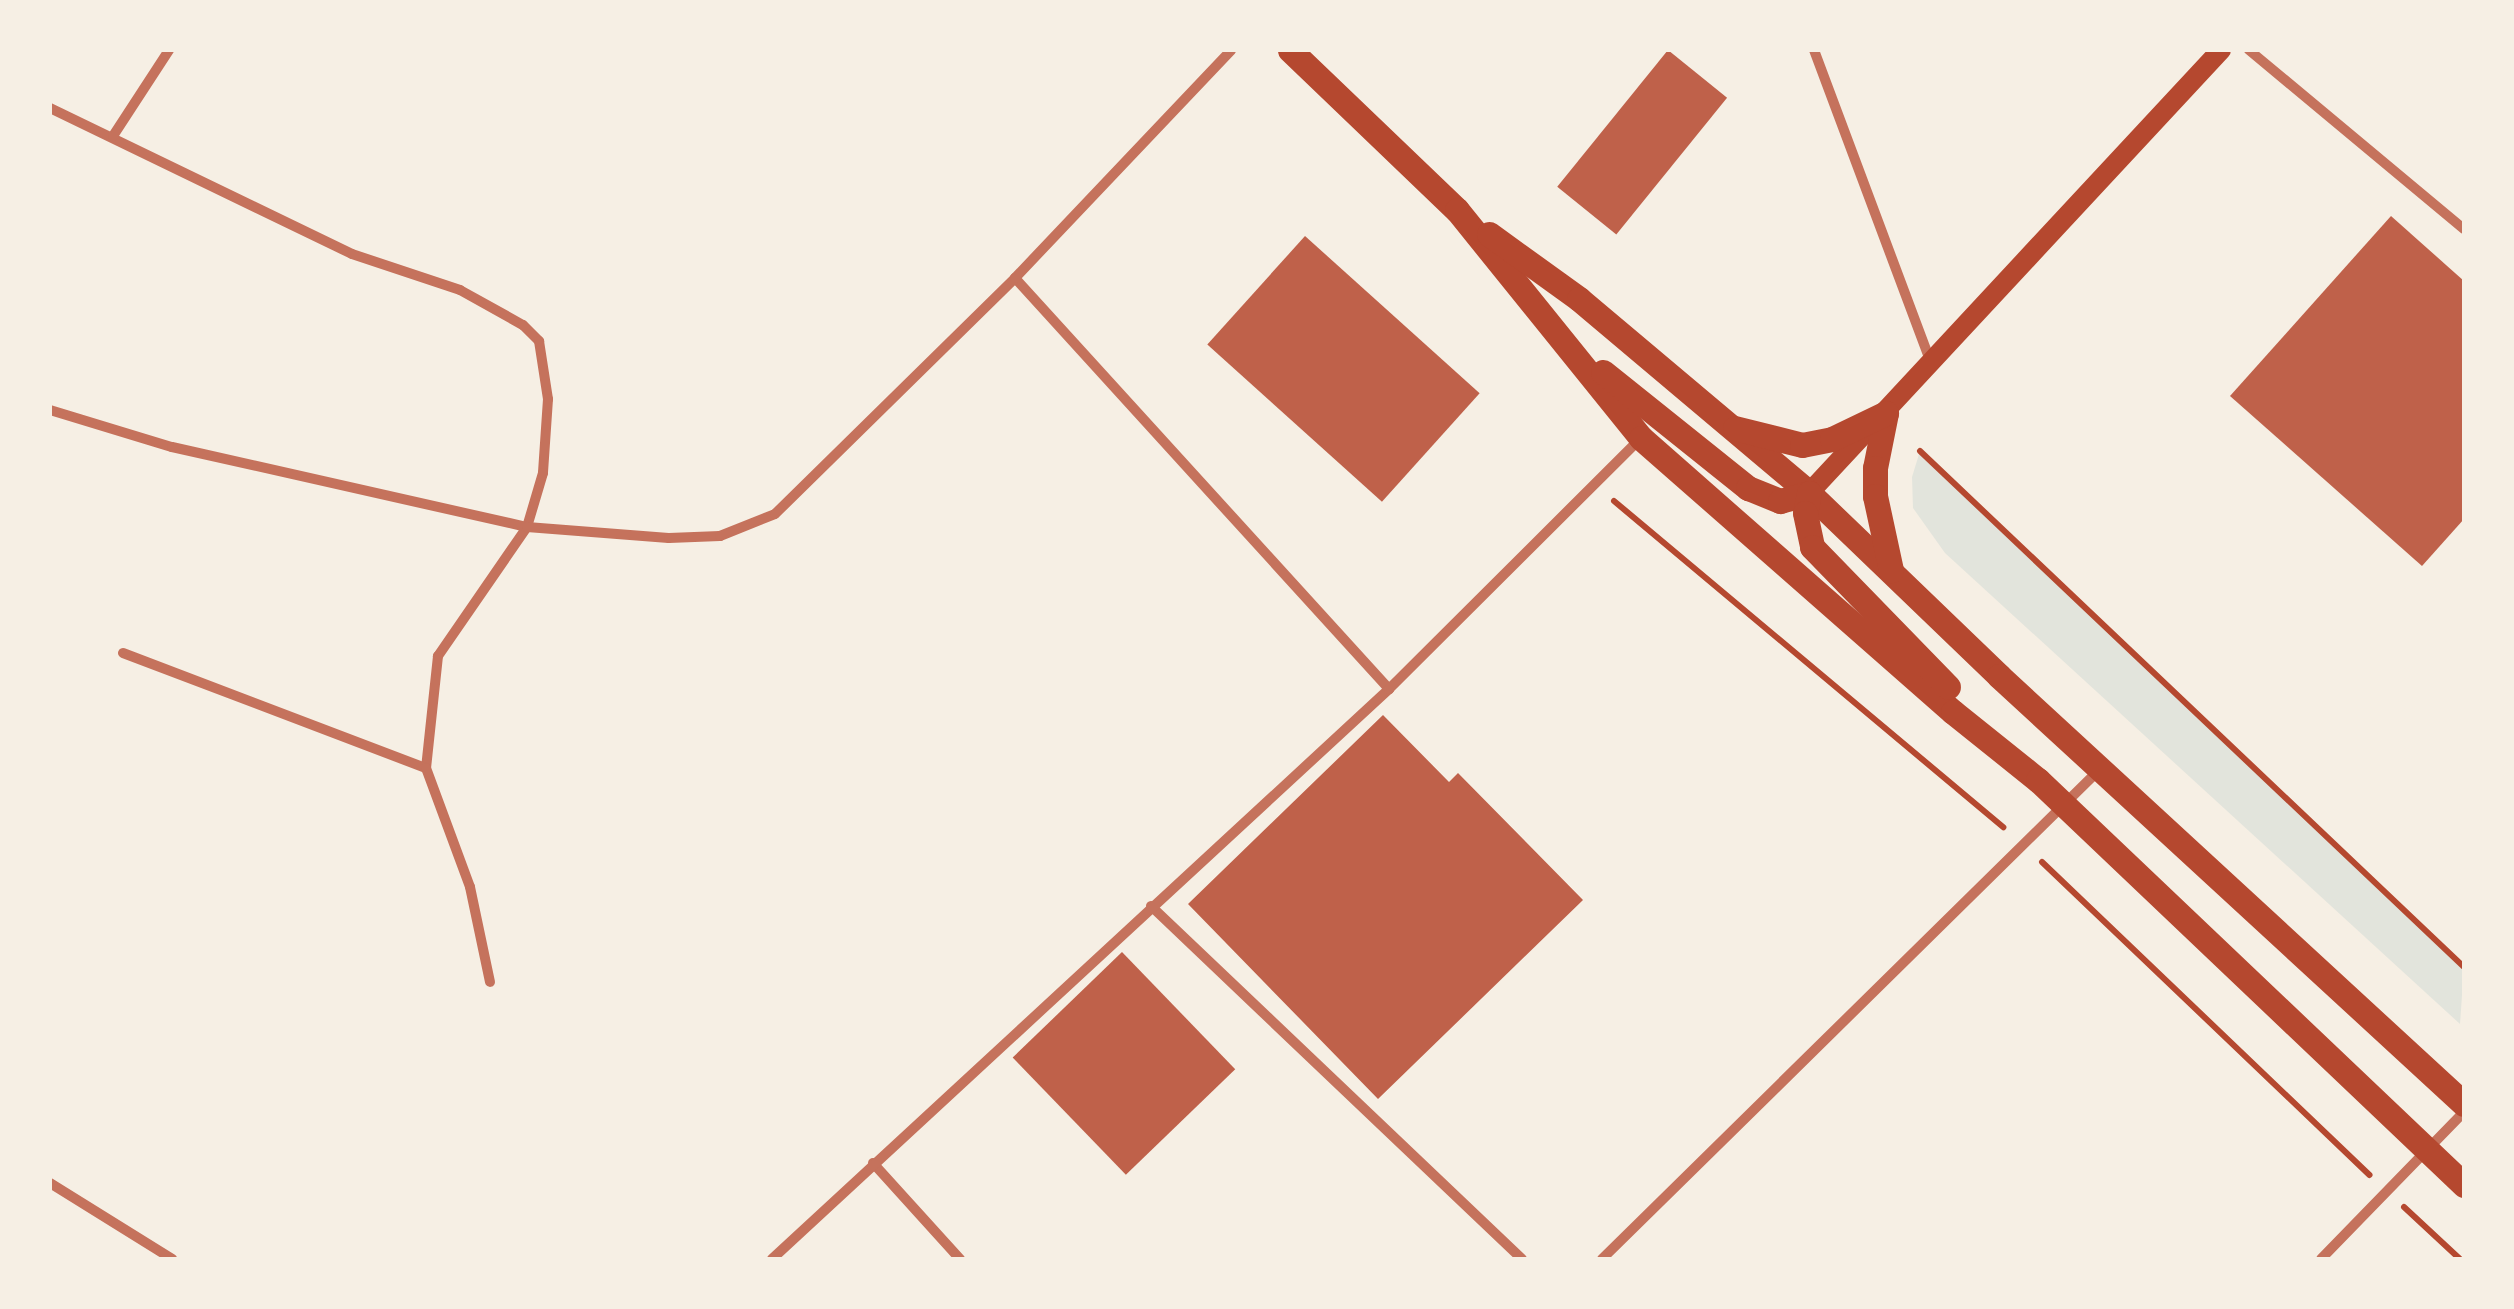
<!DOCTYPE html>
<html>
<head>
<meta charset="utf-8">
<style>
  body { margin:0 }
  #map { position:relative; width:2514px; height:1309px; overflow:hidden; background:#f6efe4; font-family:Quicksand,sans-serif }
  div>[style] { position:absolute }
  .green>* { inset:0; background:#e2e4dc }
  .building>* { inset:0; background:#bf614a; transform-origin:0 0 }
  .path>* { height:6px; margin:-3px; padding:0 3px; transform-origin:3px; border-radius:3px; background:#b5482f }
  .minor>* { height:10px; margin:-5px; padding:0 5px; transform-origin:5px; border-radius:5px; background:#c5725c }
  .secondary>* { height:20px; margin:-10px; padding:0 10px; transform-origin:10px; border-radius:10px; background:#b5482f }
  .primary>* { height:25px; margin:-12.5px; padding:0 12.5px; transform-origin:12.5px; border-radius:12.5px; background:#b5482f }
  span { translate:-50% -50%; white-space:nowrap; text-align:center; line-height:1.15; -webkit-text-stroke:10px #f6efe4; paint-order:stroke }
  .frame { position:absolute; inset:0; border:52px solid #f6efe4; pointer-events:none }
</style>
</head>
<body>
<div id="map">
  <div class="green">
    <div style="clip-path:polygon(1920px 451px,2464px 967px,2460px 1024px,1945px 553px,1913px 508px,1912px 477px)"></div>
  </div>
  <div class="building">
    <div style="left:1668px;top:50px;width:76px;height:176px;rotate:39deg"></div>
    <div style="clip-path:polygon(2391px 216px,2464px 281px,2464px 519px,2422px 566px,2230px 396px)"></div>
    <div style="left:1305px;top:236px;width:235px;height:146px;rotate:42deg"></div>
    <div style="clip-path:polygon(1383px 715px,1449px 782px,1458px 773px,1583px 900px,1378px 1099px,1188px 904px)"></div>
    <div style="left:1122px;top:952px;width:163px;height:152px;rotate:46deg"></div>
  </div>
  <div class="path">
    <div style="left:1920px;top:451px;width:750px;rotate:43.49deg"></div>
    <div style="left:1614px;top:501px;width:508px;rotate:39.96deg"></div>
    <div style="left:2042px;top:862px;width:453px;rotate:43.7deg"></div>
    <div style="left:2404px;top:1207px;width:76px;rotate:42.9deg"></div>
  </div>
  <div class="minor">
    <div style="left:1814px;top:50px;width:334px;rotate:69.5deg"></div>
    <div style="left:2249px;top:50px;width:280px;rotate:39.8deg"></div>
    <div style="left:50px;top:108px;width:335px;rotate:25.8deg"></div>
    <div style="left:352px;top:254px;width:114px;rotate:18.4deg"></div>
    <div style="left:460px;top:290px;width:72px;rotate:29.1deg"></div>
    <div style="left:523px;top:325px;width:23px;rotate:45deg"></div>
    <div style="left:539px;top:341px;width:59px;rotate:81.2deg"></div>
    <div style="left:548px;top:399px;width:74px;rotate:93.9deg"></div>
    <div style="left:543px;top:473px;width:56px;rotate:106.5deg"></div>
    <div style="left:527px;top:527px;width:157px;rotate:124.6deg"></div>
    <div style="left:438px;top:656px;width:113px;rotate:96.1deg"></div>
    <div style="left:113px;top:136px;width:103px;rotate:-56.9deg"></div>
    <div style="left:1015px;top:278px;width:556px;rotate:47.7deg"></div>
    <div style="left:50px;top:410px;width:127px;rotate:16.9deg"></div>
    <div style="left:172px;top:447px;width:364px;rotate:12.7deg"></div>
    <div style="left:527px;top:527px;width:142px;rotate:4.4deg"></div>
    <div style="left:669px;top:538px;width:51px;rotate:-2.2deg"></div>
    <div style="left:720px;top:536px;width:59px;rotate:-21.8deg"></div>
    <div style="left:775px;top:514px;width:337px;rotate:-44.5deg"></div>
    <div style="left:1015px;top:278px;width:314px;rotate:-46.5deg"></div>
    <div style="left:123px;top:653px;width:324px;rotate:20.8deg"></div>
    <div style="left:426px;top:768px;width:127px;rotate:69.7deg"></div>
    <div style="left:470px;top:887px;width:97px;rotate:78.1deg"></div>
    <div style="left:1151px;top:906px;width:512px;rotate:43.58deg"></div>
    <div style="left:873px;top:1163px;width:130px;rotate:47.8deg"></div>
    <div style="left:50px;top:1183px;width:144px;rotate:31.9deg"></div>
    <div style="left:772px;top:1259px;width:840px;rotate:-42.73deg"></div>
    <div style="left:1389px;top:689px;width:354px;rotate:-44.9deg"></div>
    <div style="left:1602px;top:1259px;width:696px;rotate:-44.53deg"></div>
    <div style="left:2321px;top:1259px;width:205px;rotate:-45.8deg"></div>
  </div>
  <div class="secondary">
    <div style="left:1809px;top:493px;width:605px;rotate:-47.08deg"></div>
  </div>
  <div class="primary">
    <div style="left:1290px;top:50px;width:231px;rotate:43.8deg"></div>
    <div style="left:1457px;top:210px;width:293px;rotate:51.1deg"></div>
    <div style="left:1641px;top:438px;width:415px;rotate:41.3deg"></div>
    <div style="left:1953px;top:712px;width:109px;rotate:38.7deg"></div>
    <div style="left:2038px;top:780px;width:588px;rotate:43.55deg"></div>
    <div style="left:1489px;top:234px;width:111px;rotate:35.8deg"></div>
    <div style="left:1579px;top:299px;width:301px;rotate:40.1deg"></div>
    <div style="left:1809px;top:493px;width:264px;rotate:43.9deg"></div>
    <div style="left:1999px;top:676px;width:632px;rotate:42.63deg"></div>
    <div style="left:1603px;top:372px;width:186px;rotate:38.7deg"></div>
    <div style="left:1748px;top:488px;width:35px;rotate:22deg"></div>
    <div style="left:1780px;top:501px;width:30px;rotate:-15deg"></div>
    <div style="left:1886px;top:413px;width:56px;rotate:101.3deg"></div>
    <div style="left:1875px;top:468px;width:28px;rotate:90deg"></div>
    <div style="left:1875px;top:496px;width:76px;rotate:77.8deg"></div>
    <div style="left:1735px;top:428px;width:69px;rotate:14.2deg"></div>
    <div style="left:1802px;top:445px;width:31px;rotate:-11deg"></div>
    <div style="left:1832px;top:439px;width:60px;rotate:-25.7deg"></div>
    <div style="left:1809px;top:493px;width:20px;rotate:101deg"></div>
    <div style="left:1805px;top:513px;width:35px;rotate:78deg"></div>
    <div style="left:1812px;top:547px;width:195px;rotate:45.8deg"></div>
  </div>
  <div class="frame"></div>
</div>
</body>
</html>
